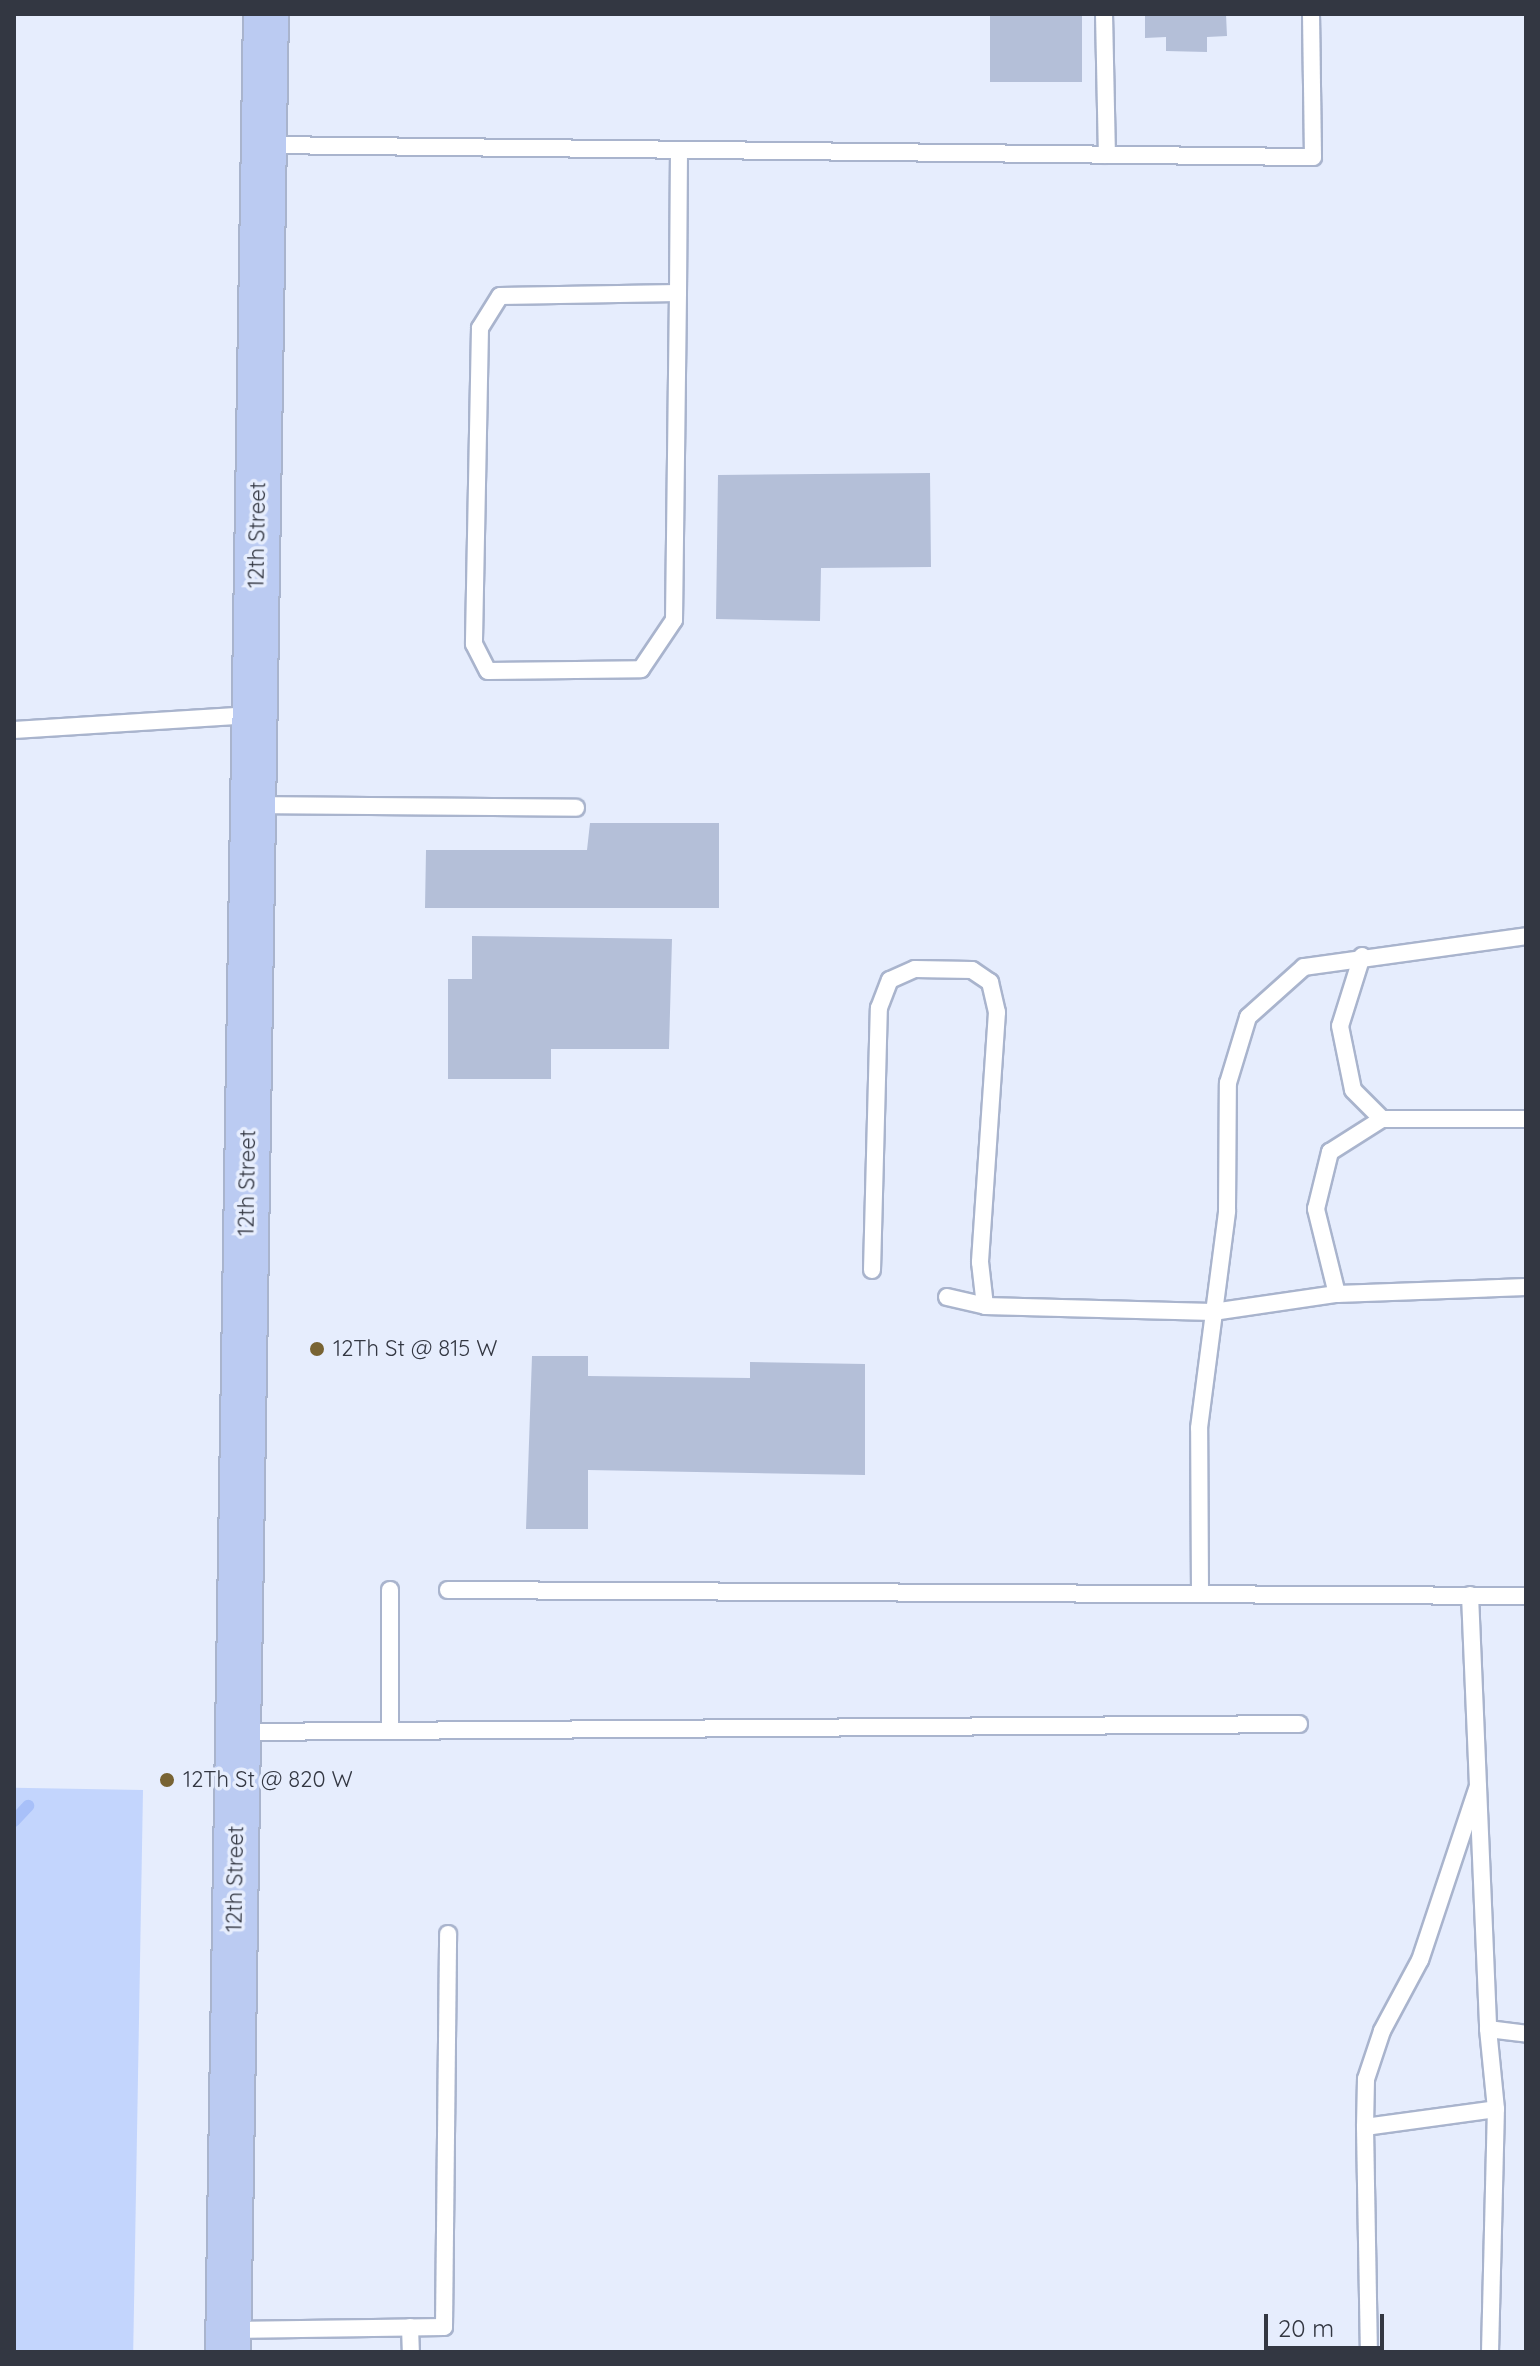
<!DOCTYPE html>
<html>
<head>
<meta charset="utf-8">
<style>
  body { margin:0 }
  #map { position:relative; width:1540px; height:2366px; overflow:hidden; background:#e6edfd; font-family:Quicksand,sans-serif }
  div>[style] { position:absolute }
  .green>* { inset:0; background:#c3d5fd; transform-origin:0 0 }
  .stream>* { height:12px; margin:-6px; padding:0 6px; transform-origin:6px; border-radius:6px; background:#a8c0f9 }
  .building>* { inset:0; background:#b4bfd8; transform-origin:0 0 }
  .roads { filter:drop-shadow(2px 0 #a9b4cd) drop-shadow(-2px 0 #a9b4cd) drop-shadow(0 2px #a9b4cd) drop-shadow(0 -2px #a9b4cd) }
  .lane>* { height:16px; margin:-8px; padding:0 8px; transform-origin:8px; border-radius:8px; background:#fff }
  .primary>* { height:44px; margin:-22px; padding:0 22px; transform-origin:22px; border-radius:22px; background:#bbcbf2 }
  .dots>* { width:22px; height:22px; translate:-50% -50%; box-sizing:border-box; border:4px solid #e6edfd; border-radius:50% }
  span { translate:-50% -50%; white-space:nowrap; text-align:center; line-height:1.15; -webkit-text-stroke:7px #e6edfd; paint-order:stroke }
  .street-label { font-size:22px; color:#333742 }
  .poi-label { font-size:22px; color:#333742 }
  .left { translate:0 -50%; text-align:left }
  .frame { position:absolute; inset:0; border:16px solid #333742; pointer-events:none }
  .scale { position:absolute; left:1264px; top:2314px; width:120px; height:36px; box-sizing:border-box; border:4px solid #333742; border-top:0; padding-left:10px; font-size:24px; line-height:28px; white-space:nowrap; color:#333742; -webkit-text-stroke:6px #e6edfd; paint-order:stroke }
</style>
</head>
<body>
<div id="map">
  <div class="green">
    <div style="left:143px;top:1790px;width:562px;height:129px;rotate:91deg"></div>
  </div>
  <div class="stream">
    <div style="left:14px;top:1821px;width:21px;rotate:-47deg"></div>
  </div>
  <div class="building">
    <div style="left:990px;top:14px;width:92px;height:68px"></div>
    <div style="clip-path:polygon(1145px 14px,1226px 14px,1227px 36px,1207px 37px,1207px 52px,1166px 51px,1166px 37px,1145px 38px)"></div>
    <div style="clip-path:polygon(930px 473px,931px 567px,821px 568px,820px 621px,716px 619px,718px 475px)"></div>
    <div style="clip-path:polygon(590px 823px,719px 823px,719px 908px,425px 908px,426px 850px,587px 850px)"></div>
    <div style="clip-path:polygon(472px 936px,672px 939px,669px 1049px,551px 1049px,551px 1079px,448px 1079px,448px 979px,472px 979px)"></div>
    <div style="clip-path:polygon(532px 1356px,588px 1356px,588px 1376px,750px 1378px,750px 1362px,865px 1364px,865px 1475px,588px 1470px,588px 1529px,526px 1529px)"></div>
  </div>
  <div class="roads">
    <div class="lane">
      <div style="left:1104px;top:14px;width:141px;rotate:88.8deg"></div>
      <div style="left:266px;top:145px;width:1047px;rotate:0.66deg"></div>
      <div style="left:1313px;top:157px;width:143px;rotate:-90.8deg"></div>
      <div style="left:678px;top:293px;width:178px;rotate:179deg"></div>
      <div style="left:500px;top:296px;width:38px;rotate:122deg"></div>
      <div style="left:480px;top:328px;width:316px;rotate:91.1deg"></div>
      <div style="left:474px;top:644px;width:30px;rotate:63deg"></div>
      <div style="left:488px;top:671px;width:153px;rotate:-0.7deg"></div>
      <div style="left:641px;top:669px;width:59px;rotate:-56deg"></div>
      <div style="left:674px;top:620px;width:327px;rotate:-89.3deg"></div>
      <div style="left:678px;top:293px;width:143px;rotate:-89.6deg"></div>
      <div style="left:14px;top:730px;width:238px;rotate:-3.6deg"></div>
      <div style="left:255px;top:805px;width:321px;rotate:0.5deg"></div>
      <div style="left:1362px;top:956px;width:73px;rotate:107.4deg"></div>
      <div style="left:1340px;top:1026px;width:65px;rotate:78.5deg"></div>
      <div style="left:1353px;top:1090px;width:41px;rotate:45deg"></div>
      <div style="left:872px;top:1270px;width:262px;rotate:-88.5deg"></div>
      <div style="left:879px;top:1008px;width:30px;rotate:-69deg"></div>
      <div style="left:890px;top:980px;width:27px;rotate:-24deg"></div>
      <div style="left:915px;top:969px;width:57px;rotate:1deg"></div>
      <div style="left:972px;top:970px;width:22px;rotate:34deg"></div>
      <div style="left:990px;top:982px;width:31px;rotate:77deg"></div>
      <div style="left:997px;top:1012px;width:251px;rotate:93.9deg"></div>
      <div style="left:980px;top:1262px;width:44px;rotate:83.5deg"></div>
      <div style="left:1337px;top:1294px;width:88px;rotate:-103.9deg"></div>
      <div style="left:1316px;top:1209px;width:59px;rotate:-76.2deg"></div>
      <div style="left:1330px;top:1152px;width:62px;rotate:-32.4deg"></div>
      <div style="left:1382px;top:1119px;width:144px"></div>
      <div style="left:947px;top:1297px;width:39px;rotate:13deg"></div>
      <div style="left:985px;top:1306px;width:228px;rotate:1.5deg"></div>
      <div style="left:1213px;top:1312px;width:125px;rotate:-8.3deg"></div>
      <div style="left:1337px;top:1294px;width:189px;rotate:-2.1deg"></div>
      <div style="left:390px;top:1590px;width:140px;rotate:90deg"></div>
      <div style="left:448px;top:1590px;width:1078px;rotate:0.32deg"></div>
      <div style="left:1200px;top:1594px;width:166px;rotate:-90.3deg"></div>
      <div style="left:1199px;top:1428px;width:219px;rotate:-82.6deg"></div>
      <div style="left:1227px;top:1211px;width:128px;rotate:-89.6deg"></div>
      <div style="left:1228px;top:1083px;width:69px;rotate:-73.1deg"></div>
      <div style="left:1248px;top:1017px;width:75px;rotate:-41.8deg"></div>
      <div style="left:1304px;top:967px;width:224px;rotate:-7.9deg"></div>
      <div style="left:1470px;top:1595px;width:434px;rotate:87.6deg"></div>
      <div style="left:1488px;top:2029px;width:38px;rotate:7deg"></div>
      <div style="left:240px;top:1732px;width:1059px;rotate:-0.43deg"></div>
      <div style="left:1478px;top:1786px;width:183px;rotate:108.4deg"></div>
      <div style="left:1420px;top:1960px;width:81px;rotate:118.2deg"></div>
      <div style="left:1382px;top:2031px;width:51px;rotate:108.4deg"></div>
      <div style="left:1366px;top:2079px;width:48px;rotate:91.2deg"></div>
      <div style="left:1365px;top:2127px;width:132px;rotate:-7.8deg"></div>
      <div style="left:1496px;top:2109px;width:80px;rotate:-95.7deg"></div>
      <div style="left:1365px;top:2127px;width:225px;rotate:89deg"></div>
      <div style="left:410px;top:2327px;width:25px;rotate:88deg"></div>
      <div style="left:230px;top:2330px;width:214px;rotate:-0.8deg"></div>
      <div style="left:444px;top:2327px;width:393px;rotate:-89.4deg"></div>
      <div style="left:1490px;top:2352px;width:243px;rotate:-88.6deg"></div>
    </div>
    <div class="primary">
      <div style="left:228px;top:2352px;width:2338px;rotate:-89.07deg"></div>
    </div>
  </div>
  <div class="dots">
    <div style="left:317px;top:1349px;background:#786333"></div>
    <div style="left:167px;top:1780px;background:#786333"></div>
  </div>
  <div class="street-label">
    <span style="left:257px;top:535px;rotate:-89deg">12th Street</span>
    <span style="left:247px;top:1183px;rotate:-89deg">12th Street</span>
    <span style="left:235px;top:1879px;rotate:-89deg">12th Street</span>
  </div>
  <div class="poi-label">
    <span class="left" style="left:333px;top:1349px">12Th St @ 815 W</span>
    <span class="left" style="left:183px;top:1780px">12Th St @ 820 W</span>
  </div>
  <div class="frame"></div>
  <div class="scale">20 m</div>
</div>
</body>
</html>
